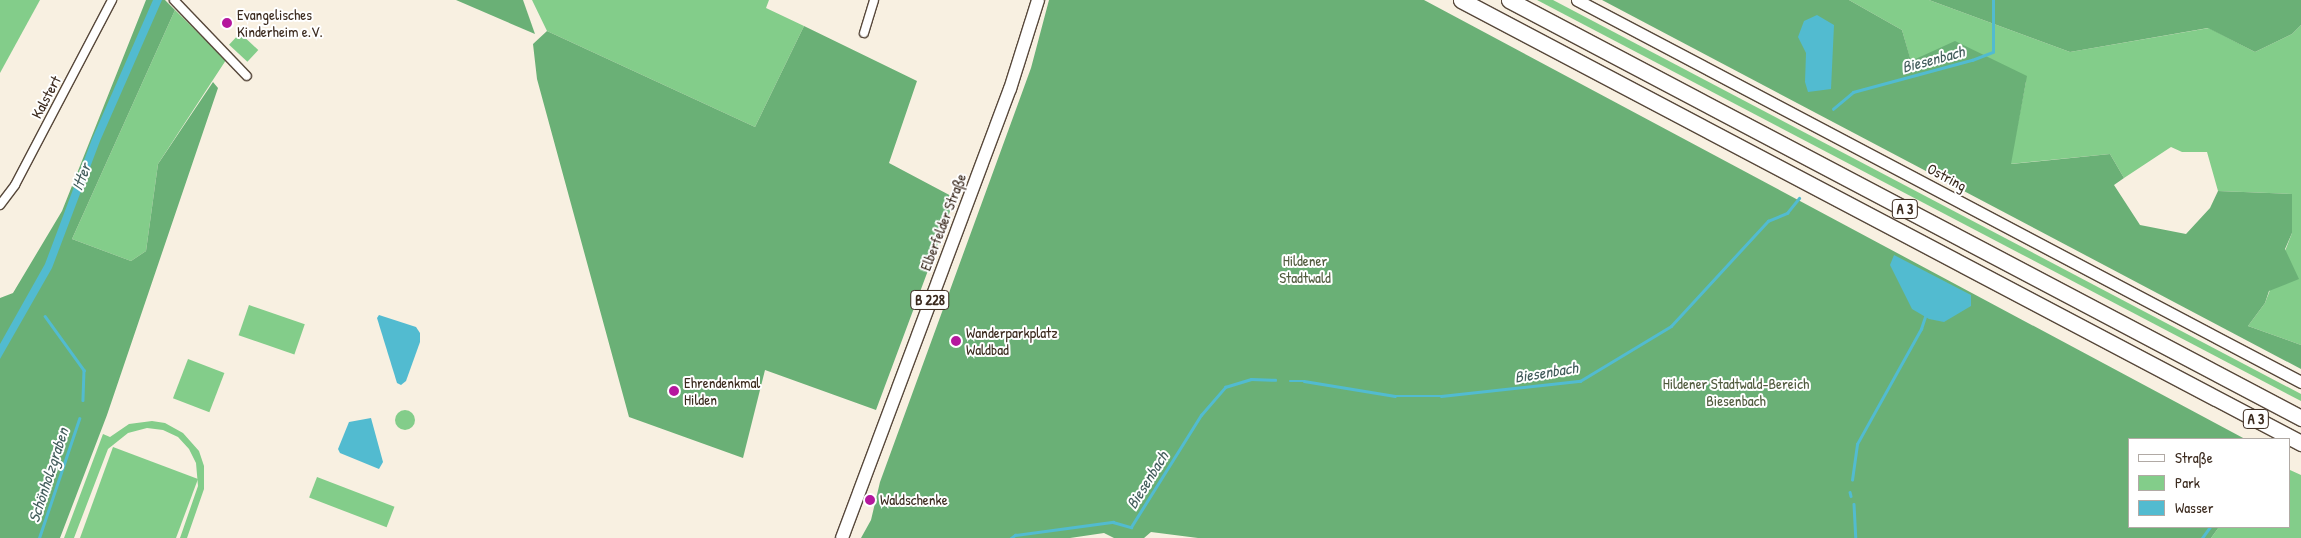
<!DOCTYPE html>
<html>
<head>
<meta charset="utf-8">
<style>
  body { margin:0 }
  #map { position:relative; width:2301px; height:538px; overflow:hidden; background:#f8f0e1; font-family:"Patrick Hand",sans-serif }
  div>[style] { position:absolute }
  .green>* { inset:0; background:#83cd8a; transform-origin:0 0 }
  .round { border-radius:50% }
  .forest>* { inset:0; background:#6ab076 }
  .water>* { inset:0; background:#52bbd0 }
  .stream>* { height:2.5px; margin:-1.25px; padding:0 1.25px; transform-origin:1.25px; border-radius:1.25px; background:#52bbd0 }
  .roads { filter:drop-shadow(1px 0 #57483b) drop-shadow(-1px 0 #57483b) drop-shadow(0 1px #57483b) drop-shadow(0 -1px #57483b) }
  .minor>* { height:8px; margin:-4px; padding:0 4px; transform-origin:4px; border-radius:4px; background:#fff }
  .secondary>* { height:11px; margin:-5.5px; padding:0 5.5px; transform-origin:5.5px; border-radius:5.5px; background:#fff }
  .primary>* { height:12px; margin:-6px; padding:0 6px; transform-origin:6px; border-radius:6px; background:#fff }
  .motorway>* { height:15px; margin:-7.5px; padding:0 7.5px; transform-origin:7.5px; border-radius:7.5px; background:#fff }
  .dots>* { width:14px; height:14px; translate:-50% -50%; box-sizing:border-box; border:2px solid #fff; border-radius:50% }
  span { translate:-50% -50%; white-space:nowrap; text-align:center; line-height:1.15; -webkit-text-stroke:4px #fff; paint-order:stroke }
  .shield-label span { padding:1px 4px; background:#fff; border:1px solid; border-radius:4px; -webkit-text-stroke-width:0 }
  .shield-label { font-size:14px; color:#3b2a1e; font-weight:700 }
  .poi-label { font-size:15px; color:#3b2a1e }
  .left { translate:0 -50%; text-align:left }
  .street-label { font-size:15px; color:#3b2a1e }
  .park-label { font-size:15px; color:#515b3e }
  .water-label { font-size:16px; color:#435d5c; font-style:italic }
  .legend { position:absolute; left:2128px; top:438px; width:162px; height:90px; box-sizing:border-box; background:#fff; border:1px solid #b1aaa5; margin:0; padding:6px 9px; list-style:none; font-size:15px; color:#3b2a1e }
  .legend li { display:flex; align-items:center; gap:10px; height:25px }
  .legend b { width:25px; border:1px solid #b1aaa5 }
</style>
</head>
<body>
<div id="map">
  <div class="green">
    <div style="clip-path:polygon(0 0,40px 0,0 73px)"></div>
    <div style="clip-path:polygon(532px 0,769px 0,766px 8px,804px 26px,755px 127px,547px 31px)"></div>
    <div style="clip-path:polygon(1537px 0,1553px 0,2301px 394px,2301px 401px)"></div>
    <div style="clip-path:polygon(1849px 0,1929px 0,2070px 52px,2209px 28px,2255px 52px,2292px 34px,2301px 25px,2301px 345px,2248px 326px,2265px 303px,2292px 233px,2292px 194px,2218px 191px,2207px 152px,2182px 152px,2171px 147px,2124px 178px,2110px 154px,2010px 164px,2026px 81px,1911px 62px,1902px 30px)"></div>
    <div style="clip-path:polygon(175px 10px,226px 60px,158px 164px,146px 251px,131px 261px,72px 239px)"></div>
    <div style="left:240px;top:33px;width:25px;height:16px;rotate:43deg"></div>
    <div style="left:249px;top:305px;width:59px;height:32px;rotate:19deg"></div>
    <div style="left:188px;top:359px;width:39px;height:42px;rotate:21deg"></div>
    <div class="round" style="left:395px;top:410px;width:20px;height:20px"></div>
    <div style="clip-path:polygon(152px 421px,165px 423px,183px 433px,199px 451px,204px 466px,204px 489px,187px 538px,180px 538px,198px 486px,196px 463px,189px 449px,178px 437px,163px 430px,147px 428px,128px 433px,108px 449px,74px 538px,64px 538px,103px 434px,110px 437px,129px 424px)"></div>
    <div style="clip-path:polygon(113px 447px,198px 479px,176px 538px,80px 538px)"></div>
    <div style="clip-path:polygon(2290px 470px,2301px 475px,2301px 538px,2211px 538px,2219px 527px,2290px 527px)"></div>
    <div style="left:317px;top:477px;width:83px;height:22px;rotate:21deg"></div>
  </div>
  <div class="forest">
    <div style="clip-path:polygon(146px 0,165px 0,175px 10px,72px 239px,131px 261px,146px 251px,158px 164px,213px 82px,218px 88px,107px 415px,60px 538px,0 538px,0 298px,13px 293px,62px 211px)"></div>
    <div style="clip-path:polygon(456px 0,523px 0,535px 34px)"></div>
    <div style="clip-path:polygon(1049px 0,1424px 0,2245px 439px,2130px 439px,2130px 527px,2219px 527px,2211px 538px,1198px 538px,1151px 532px,1144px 538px,1114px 538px,1104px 533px,1070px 538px,861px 538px,871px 520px,880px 482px,1031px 68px)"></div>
    <div style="clip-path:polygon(1602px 0,1849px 0,1902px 30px,1911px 61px,1955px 41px,2027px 76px,2011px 164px,2110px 154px,2124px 178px,2114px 185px,2140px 225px,2186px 234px,2210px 208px,2218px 191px,2292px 194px,2292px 233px,2285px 249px,2299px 279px,2269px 291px,2265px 303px,2248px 326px,2301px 345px,2301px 369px)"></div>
    <div style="clip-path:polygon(1929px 0,2301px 0,2301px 25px,2292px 34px,2255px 52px,2208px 28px,2070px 52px)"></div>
    <div style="clip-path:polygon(804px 26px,917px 81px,889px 163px,955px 198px,876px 410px,765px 370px,743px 458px,629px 417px,537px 79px,533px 44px,547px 31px,755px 127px)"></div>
  </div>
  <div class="water">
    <div style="clip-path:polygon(153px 0,162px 0,100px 141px,52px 268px,0 359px,0 344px,45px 264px,92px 139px)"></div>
    <div style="clip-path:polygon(1817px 15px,1834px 25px,1831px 89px,1808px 92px,1805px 82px,1806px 53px,1798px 37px,1804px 21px)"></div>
    <div style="clip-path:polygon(1894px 255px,1971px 295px,1971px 306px,1944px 322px,1929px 319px,1912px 309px,1890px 265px)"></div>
    <div style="clip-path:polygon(379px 315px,416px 327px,420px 333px,420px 342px,406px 381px,401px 385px,397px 383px,377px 318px)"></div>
    <div style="clip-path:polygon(371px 418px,383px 462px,379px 469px,340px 453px,338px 449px,349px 422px)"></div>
  </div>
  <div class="stream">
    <div style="left:1833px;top:109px;width:26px;rotate:-40deg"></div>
    <div style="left:1853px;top:92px;width:123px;rotate:-15.1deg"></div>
    <div style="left:1972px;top:60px;width:22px;rotate:-21deg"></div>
    <div style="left:1993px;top:52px;width:52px;rotate:-90deg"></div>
    <div style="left:45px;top:316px;width:67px;rotate:54.2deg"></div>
    <div style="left:84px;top:370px;width:30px;rotate:92deg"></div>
    <div style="left:1290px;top:381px;width:14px"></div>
    <div style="left:1304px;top:381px;width:92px;rotate:9.4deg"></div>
    <div style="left:1395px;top:396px;width:46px"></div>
    <div style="left:1441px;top:396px;width:140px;rotate:-6.2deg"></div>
    <div style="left:1580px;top:381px;width:106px;rotate:-31.1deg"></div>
    <div style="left:1671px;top:326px;width:143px;rotate:-47.3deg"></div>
    <div style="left:1768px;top:221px;width:21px;rotate:-23deg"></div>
    <div style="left:1787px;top:213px;width:19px;rotate:-51deg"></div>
    <div style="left:1852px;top:480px;width:36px;rotate:-82deg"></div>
    <div style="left:1857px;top:444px;width:132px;rotate:-60.9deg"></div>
    <div style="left:1921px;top:329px;width:13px;rotate:-72deg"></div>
    <div style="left:1850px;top:492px;width:4px;rotate:76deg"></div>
    <div style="left:1854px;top:504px;width:34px;rotate:87deg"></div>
    <div style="left:39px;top:538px;width:126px;rotate:-71.4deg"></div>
    <div style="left:1011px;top:538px;width:5px;rotate:-37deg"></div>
    <div style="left:1015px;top:535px;width:99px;rotate:-7.6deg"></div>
    <div style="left:1113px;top:522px;width:19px;rotate:16deg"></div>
    <div style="left:1131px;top:527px;width:132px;rotate:-58deg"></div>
    <div style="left:1201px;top:415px;width:37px;rotate:-49deg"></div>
    <div style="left:1225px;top:387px;width:27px;rotate:-17deg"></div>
    <div style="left:1251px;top:379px;width:24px;rotate:2deg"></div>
    <div style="left:2202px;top:538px;width:14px;rotate:-54deg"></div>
  </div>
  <div class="roads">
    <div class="minor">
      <div style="left:174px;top:0;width:105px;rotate:46.2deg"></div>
      <div style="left:864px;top:33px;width:34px;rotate:-73deg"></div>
      <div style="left:0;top:205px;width:25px;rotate:-53deg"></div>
      <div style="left:15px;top:185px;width:209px;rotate:-62.3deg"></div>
    </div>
    <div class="secondary">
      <div style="left:1577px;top:0;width:819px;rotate:27.82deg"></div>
    </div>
    <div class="primary">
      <div style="left:842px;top:538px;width:479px;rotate:-69.5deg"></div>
      <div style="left:1010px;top:89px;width:93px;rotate:-72.5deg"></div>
    </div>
    <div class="motorway">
      <div style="left:1461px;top:0;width:950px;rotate:27.81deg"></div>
      <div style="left:1509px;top:0;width:896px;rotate:27.82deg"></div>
    </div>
  </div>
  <div class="dots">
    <div style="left:227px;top:23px;background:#b5179e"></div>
    <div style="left:956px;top:341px;background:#b5179e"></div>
    <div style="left:674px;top:391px;background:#b5179e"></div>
    <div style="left:870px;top:500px;background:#b5179e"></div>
  </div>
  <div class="shield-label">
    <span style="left:1905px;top:209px">A 3</span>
    <span style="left:930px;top:300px">B 228</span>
    <span style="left:2256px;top:419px">A 3</span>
  </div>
  <div class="poi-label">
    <span class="left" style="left:237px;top:23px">Evangelisches<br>Kinderheim e.V.</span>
    <span class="left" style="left:966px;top:341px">Wanderparkplatz<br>Waldbad</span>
    <span class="left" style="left:684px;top:391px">Ehrendenkmal<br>Hilden</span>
    <span class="left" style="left:880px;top:500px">Waldschenke</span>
  </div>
  <div class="street-label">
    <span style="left:46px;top:97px;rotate:-62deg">Kalstert</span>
    <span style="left:1947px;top:177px;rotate:28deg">Ostring</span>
    <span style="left:943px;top:222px;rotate:-69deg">Elberfelder Straße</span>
  </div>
  <div class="park-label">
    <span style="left:1305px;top:269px">Hildener<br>Stadtwald</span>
    <span style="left:1736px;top:392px">Hildener Stadtwald-Bereich<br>Biesenbach</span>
  </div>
  <div class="water-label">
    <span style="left:1933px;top:59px;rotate:-15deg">Biesenbach</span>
    <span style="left:81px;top:177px;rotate:-69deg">Itter</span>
    <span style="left:1546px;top:372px;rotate:-9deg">Biesenbach</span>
    <span style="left:48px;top:475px;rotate:-72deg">Schönholzgraben</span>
    <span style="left:1147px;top:480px;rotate:-58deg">Biesenbach</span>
  </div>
  <ul class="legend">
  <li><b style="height:6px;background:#fff"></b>Straße</li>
  <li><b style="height:14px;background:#83cd8a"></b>Park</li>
  <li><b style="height:14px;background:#52bbd0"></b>Wasser</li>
  </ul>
</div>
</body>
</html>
